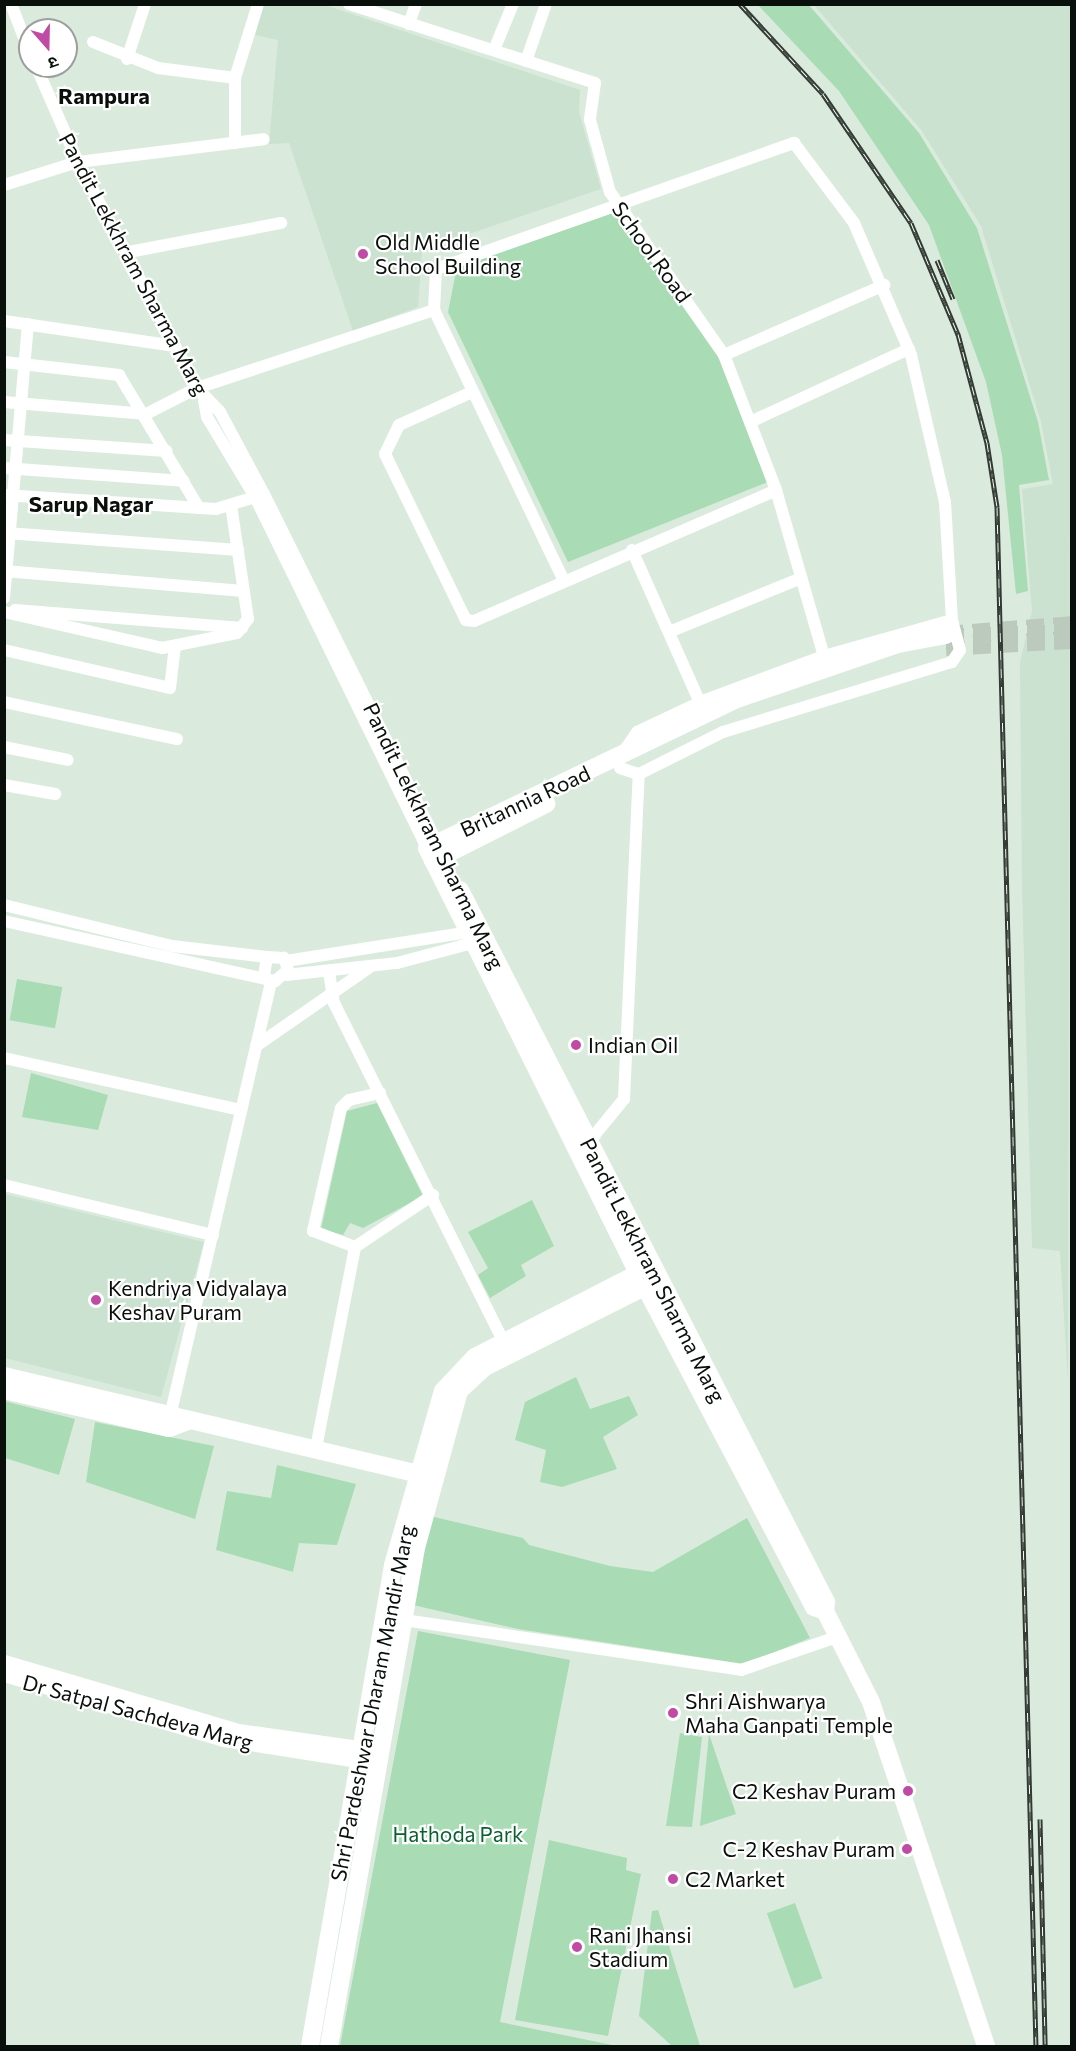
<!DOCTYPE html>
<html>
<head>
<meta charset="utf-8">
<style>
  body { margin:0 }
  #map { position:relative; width:1076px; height:2051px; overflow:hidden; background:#daebdd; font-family:Commissioner,"Noto Sans Devanagari",sans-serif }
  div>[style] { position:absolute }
  .built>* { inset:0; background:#cae2cf }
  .green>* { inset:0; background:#a9dbb4; transform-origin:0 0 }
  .secondary-tunnel>* { height:18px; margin-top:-9px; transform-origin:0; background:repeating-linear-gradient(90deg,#bbcabd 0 18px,transparent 0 27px) }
  .minor>* { height:12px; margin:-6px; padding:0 6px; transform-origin:6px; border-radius:6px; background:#fff }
  .tertiary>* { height:15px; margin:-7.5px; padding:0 7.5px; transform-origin:7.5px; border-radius:7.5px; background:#fff }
  .secondary>* { height:18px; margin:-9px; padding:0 9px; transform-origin:9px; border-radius:9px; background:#fff }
  .rail>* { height:5px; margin-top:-2.5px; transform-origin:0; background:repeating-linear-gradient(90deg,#fff 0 9px,#323a33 0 18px); box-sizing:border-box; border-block:2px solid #323a33 }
  .dots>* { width:16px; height:16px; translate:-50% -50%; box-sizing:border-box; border:3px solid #fff; border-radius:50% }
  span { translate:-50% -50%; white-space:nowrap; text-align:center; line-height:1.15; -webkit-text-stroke:4.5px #fff; paint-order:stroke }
  .poi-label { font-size:21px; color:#090f0a }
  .left { translate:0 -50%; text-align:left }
  .right { translate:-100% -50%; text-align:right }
  .street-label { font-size:21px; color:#090f0a }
  .park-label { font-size:21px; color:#0a602f }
  .neighbourhood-label { font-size:22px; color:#090f0a; font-weight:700 }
  .frame { position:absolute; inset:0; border:6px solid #090f0a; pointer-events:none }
  .north { position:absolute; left:18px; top:18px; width:60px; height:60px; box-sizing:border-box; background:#fff; border:2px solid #9d9f9d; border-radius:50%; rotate:160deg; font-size:16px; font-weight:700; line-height:24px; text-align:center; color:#090f0a }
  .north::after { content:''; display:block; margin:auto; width:21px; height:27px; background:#bf4ba4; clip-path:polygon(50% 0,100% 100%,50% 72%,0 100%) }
</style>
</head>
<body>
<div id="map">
  <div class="built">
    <div style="clip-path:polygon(263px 5px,325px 5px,580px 90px,579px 112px,601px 189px,422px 250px,418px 307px,353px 331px,289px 143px,269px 144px,278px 40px,255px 35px)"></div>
    <div style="clip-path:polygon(814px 5px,1071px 5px,1068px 1382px,1060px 1251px,1032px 1248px,1022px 885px,1020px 662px,1032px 611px,1022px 489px,1053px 484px,1041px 422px,981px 226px,922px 131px)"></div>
    <div style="clip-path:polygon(5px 1194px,204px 1242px,161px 1397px,5px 1358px)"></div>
  </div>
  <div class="green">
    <div style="clip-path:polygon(758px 5px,809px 5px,919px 133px,977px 228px,1038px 422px,1049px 480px,1019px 485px,1028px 591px,1016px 594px,1002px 455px,986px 382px,929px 225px,839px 91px)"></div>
    <div style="clip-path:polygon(615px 212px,714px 345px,768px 482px,568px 562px,448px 312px,457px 267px)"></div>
    <div style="left:17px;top:979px;width:46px;height:42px;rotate:10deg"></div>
    <div style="clip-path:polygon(31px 1073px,108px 1095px,98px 1130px,22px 1117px)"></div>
    <div style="clip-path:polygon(377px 1103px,423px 1196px,363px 1228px,350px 1223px,343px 1235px,321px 1229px,347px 1111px)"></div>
    <div style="clip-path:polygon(532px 1200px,554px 1246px,521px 1265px,526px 1276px,490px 1298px,478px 1275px,488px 1268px,468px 1232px)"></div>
    <div style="clip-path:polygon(576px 1377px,590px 1409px,629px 1396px,638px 1415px,603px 1437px,617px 1469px,562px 1487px,540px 1482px,546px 1450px,515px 1440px,525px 1402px)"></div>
    <div style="clip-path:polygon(4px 1401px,75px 1419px,59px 1475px,5px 1458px)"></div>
    <div style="clip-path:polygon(95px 1422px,214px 1446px,195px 1519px,86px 1482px)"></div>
    <div style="clip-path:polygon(277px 1465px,356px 1484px,337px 1545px,299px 1543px,293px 1572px,216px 1550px,227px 1491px,271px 1498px)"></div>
    <div style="clip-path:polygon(430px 1516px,523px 1538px,529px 1545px,610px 1566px,653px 1572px,747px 1518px,810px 1638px,744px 1664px,518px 1629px,413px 1605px)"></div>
    <div style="clip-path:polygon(418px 1631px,570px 1660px,500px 2022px,617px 2046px,340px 2046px)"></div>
    <div style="clip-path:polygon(680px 1733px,702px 1737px,692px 1827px,666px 1826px)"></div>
    <div style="clip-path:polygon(709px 1734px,736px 1814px,700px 1826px)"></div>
    <div style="clip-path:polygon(549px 1840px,627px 1858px,626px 1870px,641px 1874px,608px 2036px,515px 2020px)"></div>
    <div style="left:795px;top:1903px;width:80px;height:30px;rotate:70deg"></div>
    <div style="clip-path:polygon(658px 1910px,700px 2046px,672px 2046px,639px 2016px,652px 1911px)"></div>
  </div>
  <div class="secondary-tunnel">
    <div style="left:946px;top:635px;width:126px;rotate:-4.5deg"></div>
    <div style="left:946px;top:647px;width:126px;rotate:-3.2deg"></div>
  </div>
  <div class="minor">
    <div style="left:11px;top:4px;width:53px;rotate:68.8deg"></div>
    <div style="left:349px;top:4px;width:258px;rotate:17.8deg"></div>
    <div style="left:595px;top:83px;width:37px;rotate:98deg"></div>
    <div style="left:590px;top:120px;width:75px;rotate:74.5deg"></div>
    <div style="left:610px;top:192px;width:199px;rotate:55deg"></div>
    <div style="left:724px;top:355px;width:145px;rotate:68.9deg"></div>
    <div style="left:776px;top:490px;width:173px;rotate:73.9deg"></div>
    <div style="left:409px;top:24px;width:21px;rotate:-71deg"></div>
    <div style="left:93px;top:42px;width:70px;rotate:21.8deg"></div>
    <div style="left:158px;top:68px;width:78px;rotate:7.4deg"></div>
    <div style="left:494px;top:50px;width:50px;rotate:-67.6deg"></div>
    <div style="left:127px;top:59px;width:58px;rotate:-71.9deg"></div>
    <div style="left:526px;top:61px;width:60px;rotate:-70.7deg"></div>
    <div style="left:36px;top:66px;width:105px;rotate:66.4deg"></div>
    <div style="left:78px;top:162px;width:255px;rotate:62.2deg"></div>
    <div style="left:197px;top:388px;width:33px;rotate:46deg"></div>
    <div style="left:220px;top:412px;width:93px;rotate:61.8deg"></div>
    <div style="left:264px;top:494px;width:390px;rotate:63.6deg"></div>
    <div style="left:235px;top:143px;width:65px;rotate:-90deg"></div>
    <div style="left:235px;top:78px;width:77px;rotate:-72.7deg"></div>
    <div style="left:4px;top:185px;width:77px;rotate:-17.3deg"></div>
    <div style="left:78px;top:162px;width:187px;rotate:-7deg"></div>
    <div style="left:129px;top:252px;width:155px;rotate:-10.8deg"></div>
    <div style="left:4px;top:321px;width:173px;rotate:8.3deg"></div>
    <div style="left:724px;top:355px;width:175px;rotate:-23.6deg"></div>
    <div style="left:4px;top:362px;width:116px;rotate:6.4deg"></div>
    <div style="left:119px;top:375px;width:155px;rotate:59deg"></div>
    <div style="left:472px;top:392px;width:80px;rotate:155.7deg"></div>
    <div style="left:399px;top:425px;width:32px;rotate:116deg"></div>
    <div style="left:385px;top:454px;width:185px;rotate:64deg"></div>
    <div style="left:466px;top:620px;width:8px;rotate:7deg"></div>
    <div style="left:474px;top:621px;width:329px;rotate:-23.4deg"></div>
    <div style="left:204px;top:400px;width:17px;rotate:80deg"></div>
    <div style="left:207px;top:417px;width:93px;rotate:59deg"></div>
    <div style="left:255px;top:497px;width:391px;rotate:63.9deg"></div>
    <div style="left:4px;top:402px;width:143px;rotate:4.8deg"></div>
    <div style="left:146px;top:414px;width:57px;rotate:-27deg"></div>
    <div style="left:197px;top:388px;width:250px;rotate:-18.2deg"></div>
    <div style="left:750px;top:422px;width:175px;rotate:-24.7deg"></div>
    <div style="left:4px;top:440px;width:163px;rotate:3.9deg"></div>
    <div style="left:4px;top:468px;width:180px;rotate:4.1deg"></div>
    <div style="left:4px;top:495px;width:212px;rotate:3.8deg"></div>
    <div style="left:216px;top:509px;width:41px;rotate:-17.1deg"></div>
    <div style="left:6px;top:533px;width:233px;rotate:4.2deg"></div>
    <div style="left:632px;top:550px;width:167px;rotate:66deg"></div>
    <div style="left:4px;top:571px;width:240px;rotate:4.8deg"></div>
    <div style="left:563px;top:579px;width:298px;rotate:-115.6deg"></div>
    <div style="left:434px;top:310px;width:41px;rotate:-87.2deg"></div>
    <div style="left:436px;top:269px;width:380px;rotate:-19.4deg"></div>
    <div style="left:794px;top:143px;width:100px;rotate:53.1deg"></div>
    <div style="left:854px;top:223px;width:144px;rotate:66.6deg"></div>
    <div style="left:911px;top:355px;width:151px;rotate:77deg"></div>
    <div style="left:945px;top:502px;width:118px;rotate:86.6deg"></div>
    <div style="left:952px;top:620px;width:133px;rotate:164.3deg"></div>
    <div style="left:824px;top:656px;width:127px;rotate:159.7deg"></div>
    <div style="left:705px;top:700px;width:75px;rotate:154.8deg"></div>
    <div style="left:637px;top:732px;width:25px;rotate:124deg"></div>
    <div style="left:4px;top:598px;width:275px;rotate:-85deg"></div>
    <div style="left:15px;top:610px;width:228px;rotate:4.5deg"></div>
    <div style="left:4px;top:612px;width:162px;rotate:12.8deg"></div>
    <div style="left:162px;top:648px;width:76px;rotate:-11.3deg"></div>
    <div style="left:237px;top:633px;width:18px;rotate:-52deg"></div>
    <div style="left:248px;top:619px;width:115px;rotate:-98.5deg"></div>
    <div style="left:669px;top:632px;width:143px;rotate:-22.2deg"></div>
    <div style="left:4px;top:650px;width:170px;rotate:12.9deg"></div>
    <div style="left:170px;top:688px;width:42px;rotate:-83.2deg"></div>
    <div style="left:4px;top:702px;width:177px;rotate:12.1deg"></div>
    <div style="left:4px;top:747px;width:65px;rotate:11.5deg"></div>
    <div style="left:620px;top:768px;width:20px;rotate:18deg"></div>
    <div style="left:639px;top:774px;width:94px;rotate:-26.6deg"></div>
    <div style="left:723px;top:732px;width:239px;rotate:-17deg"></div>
    <div style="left:952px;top:662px;width:14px;rotate:-56deg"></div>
    <div style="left:960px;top:650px;width:31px;rotate:-105deg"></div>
    <div style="left:4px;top:785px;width:52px;rotate:10deg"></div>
    <div style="left:4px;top:905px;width:173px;rotate:13.7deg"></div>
    <div style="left:172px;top:946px;width:96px;rotate:6.6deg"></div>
    <div style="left:4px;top:921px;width:278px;rotate:12.5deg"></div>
    <div style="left:275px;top:981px;width:17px;rotate:-40deg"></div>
    <div style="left:288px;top:970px;width:13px;rotate:-108deg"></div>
    <div style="left:284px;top:958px;width:17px;rotate:-177deg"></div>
    <div style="left:267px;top:957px;width:19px;rotate:99deg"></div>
    <div style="left:286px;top:961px;width:191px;rotate:-9deg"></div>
    <div style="left:329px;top:972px;width:31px;rotate:81deg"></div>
    <div style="left:334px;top:1003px;width:379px;rotate:63.4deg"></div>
    <div style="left:286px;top:975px;width:112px;rotate:-6.2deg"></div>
    <div style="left:397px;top:963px;width:86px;rotate:-14.8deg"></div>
    <div style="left:256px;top:1046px;width:139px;rotate:-34.7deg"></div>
    <div style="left:4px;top:1058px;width:243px;rotate:12.4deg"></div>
    <div style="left:588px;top:1143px;width:57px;rotate:-50.7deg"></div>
    <div style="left:624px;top:1099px;width:325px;rotate:-87.4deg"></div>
    <div style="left:4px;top:1185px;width:215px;rotate:13.5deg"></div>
    <div style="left:355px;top:1247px;width:45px;rotate:-159.1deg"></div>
    <div style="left:313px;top:1231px;width:126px;rotate:-77.2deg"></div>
    <div style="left:341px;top:1108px;width:11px;rotate:-45deg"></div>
    <div style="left:349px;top:1100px;width:32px;rotate:-13deg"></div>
    <div style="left:171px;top:1412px;width:442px;rotate:-76.9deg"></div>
    <div style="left:316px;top:1448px;width:205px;rotate:-79deg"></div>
    <div style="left:355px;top:1247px;width:94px;rotate:-33.7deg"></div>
    <div style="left:404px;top:1620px;width:341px;rotate:8.4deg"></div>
    <div style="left:741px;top:1670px;width:102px;rotate:-19deg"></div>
  </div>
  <div class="tertiary">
    <div style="left:4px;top:1662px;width:244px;rotate:16.4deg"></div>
    <div style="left:238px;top:1731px;width:143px;rotate:8deg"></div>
    <div style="left:4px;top:1674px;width:229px;rotate:16.5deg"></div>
    <div style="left:224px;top:1739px;width:148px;rotate:9deg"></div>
  </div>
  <div class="secondary">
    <div style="left:433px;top:861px;width:127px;rotate:-26.8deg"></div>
    <div style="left:460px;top:890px;width:801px;rotate:62.79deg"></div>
    <div style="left:826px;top:1602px;width:9px;rotate:96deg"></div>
    <div style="left:825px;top:1611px;width:102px;rotate:63.2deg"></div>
    <div style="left:871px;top:1702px;width:363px;rotate:71.5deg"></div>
    <div style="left:4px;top:1376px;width:436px;rotate:13.3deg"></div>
    <div style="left:4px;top:1390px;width:169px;rotate:13deg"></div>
    <div style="left:169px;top:1428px;width:20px;rotate:-20deg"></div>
    <div style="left:825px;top:1611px;width:12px;rotate:-160deg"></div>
    <div style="left:814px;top:1607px;width:378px;rotate:-117.8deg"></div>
    <div style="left:638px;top:1273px;width:474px;rotate:-116.4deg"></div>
    <div style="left:427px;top:848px;width:344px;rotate:-25.7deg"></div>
    <div style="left:737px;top:699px;width:170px;rotate:-18.9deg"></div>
    <div style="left:898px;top:644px;width:49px;rotate:-10.6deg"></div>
    <div style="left:310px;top:2046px;width:488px;rotate:-80.2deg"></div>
    <div style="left:393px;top:1565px;width:181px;rotate:-74deg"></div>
    <div style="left:443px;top:1391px;width:47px;rotate:-46.7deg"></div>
    <div style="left:475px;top:1357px;width:193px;rotate:-27.1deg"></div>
    <div style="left:329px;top:2046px;width:506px;rotate:-80.09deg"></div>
    <div style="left:416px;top:1548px;width:163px;rotate:-74.7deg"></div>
    <div style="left:459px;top:1391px;width:35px;rotate:-43deg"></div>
    <div style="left:485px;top:1367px;width:191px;rotate:-26.7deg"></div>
  </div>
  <div class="rail">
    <div style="left:740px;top:4px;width:122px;rotate:47.3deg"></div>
    <div style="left:823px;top:94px;width:156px;rotate:55.7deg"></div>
    <div style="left:911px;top:223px;width:121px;rotate:67.1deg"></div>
    <div style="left:958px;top:334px;width:113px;rotate:75.1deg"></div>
    <div style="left:987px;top:443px;width:65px;rotate:81.1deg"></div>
    <div style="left:997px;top:507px;width:1539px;rotate:88.55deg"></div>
    <div style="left:937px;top:260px;width:42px;rotate:67.7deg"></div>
    <div style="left:1040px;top:1819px;width:227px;rotate:88.7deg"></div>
  </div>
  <div class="dots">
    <div style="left:363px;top:254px;background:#bf4ba4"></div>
    <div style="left:576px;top:1045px;background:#bf4ba4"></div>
    <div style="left:96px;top:1300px;background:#bf4ba4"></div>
    <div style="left:673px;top:1713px;background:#bf4ba4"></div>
    <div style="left:908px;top:1791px;background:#bf4ba4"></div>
    <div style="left:907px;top:1849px;background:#bf4ba4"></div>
    <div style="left:673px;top:1879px;background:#bf4ba4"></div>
    <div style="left:577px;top:1947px;background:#bf4ba4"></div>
  </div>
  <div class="poi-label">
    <span class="left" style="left:375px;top:254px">Old Middle<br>School Building</span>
    <span class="left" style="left:588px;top:1045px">Indian Oil</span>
    <span class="left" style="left:108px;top:1300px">Kendriya Vidyalaya<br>Keshav Puram</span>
    <span class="left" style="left:685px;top:1713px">Shri Aishwarya<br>Maha Ganpati Temple</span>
    <span class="right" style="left:896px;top:1791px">C2 Keshav Puram</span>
    <span class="right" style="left:895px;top:1849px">C-2 Keshav Puram</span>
    <span class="left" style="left:685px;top:1879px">C2 Market</span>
    <span class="left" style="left:589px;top:1947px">Rani Jhansi<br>Stadium</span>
  </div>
  <div class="street-label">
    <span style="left:652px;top:252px;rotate:54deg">School Road</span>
    <span style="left:134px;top:264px;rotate:62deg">Pandit Lekkhram Sharma Marg</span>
    <span style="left:525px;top:801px;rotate:-25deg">Britannia Road</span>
    <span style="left:434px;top:836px;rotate:64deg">Pandit Lekkhram Sharma Marg</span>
    <span style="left:653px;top:1270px;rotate:63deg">Pandit Lekkhram Sharma Marg</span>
    <span style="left:372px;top:1703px;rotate:-79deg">Shri Pardeshwar Dharam Mandir Marg</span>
    <span style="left:138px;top:1712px;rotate:15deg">Dr Satpal Sachdeva Marg</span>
  </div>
  <div class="park-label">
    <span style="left:458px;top:1834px">Hathoda Park</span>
  </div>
  <div class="neighbourhood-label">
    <span style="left:104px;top:96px">Rampura</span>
    <span style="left:91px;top:504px">Sarup Nagar</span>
  </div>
  <div class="frame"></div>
  <div class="north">उ</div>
</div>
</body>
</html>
